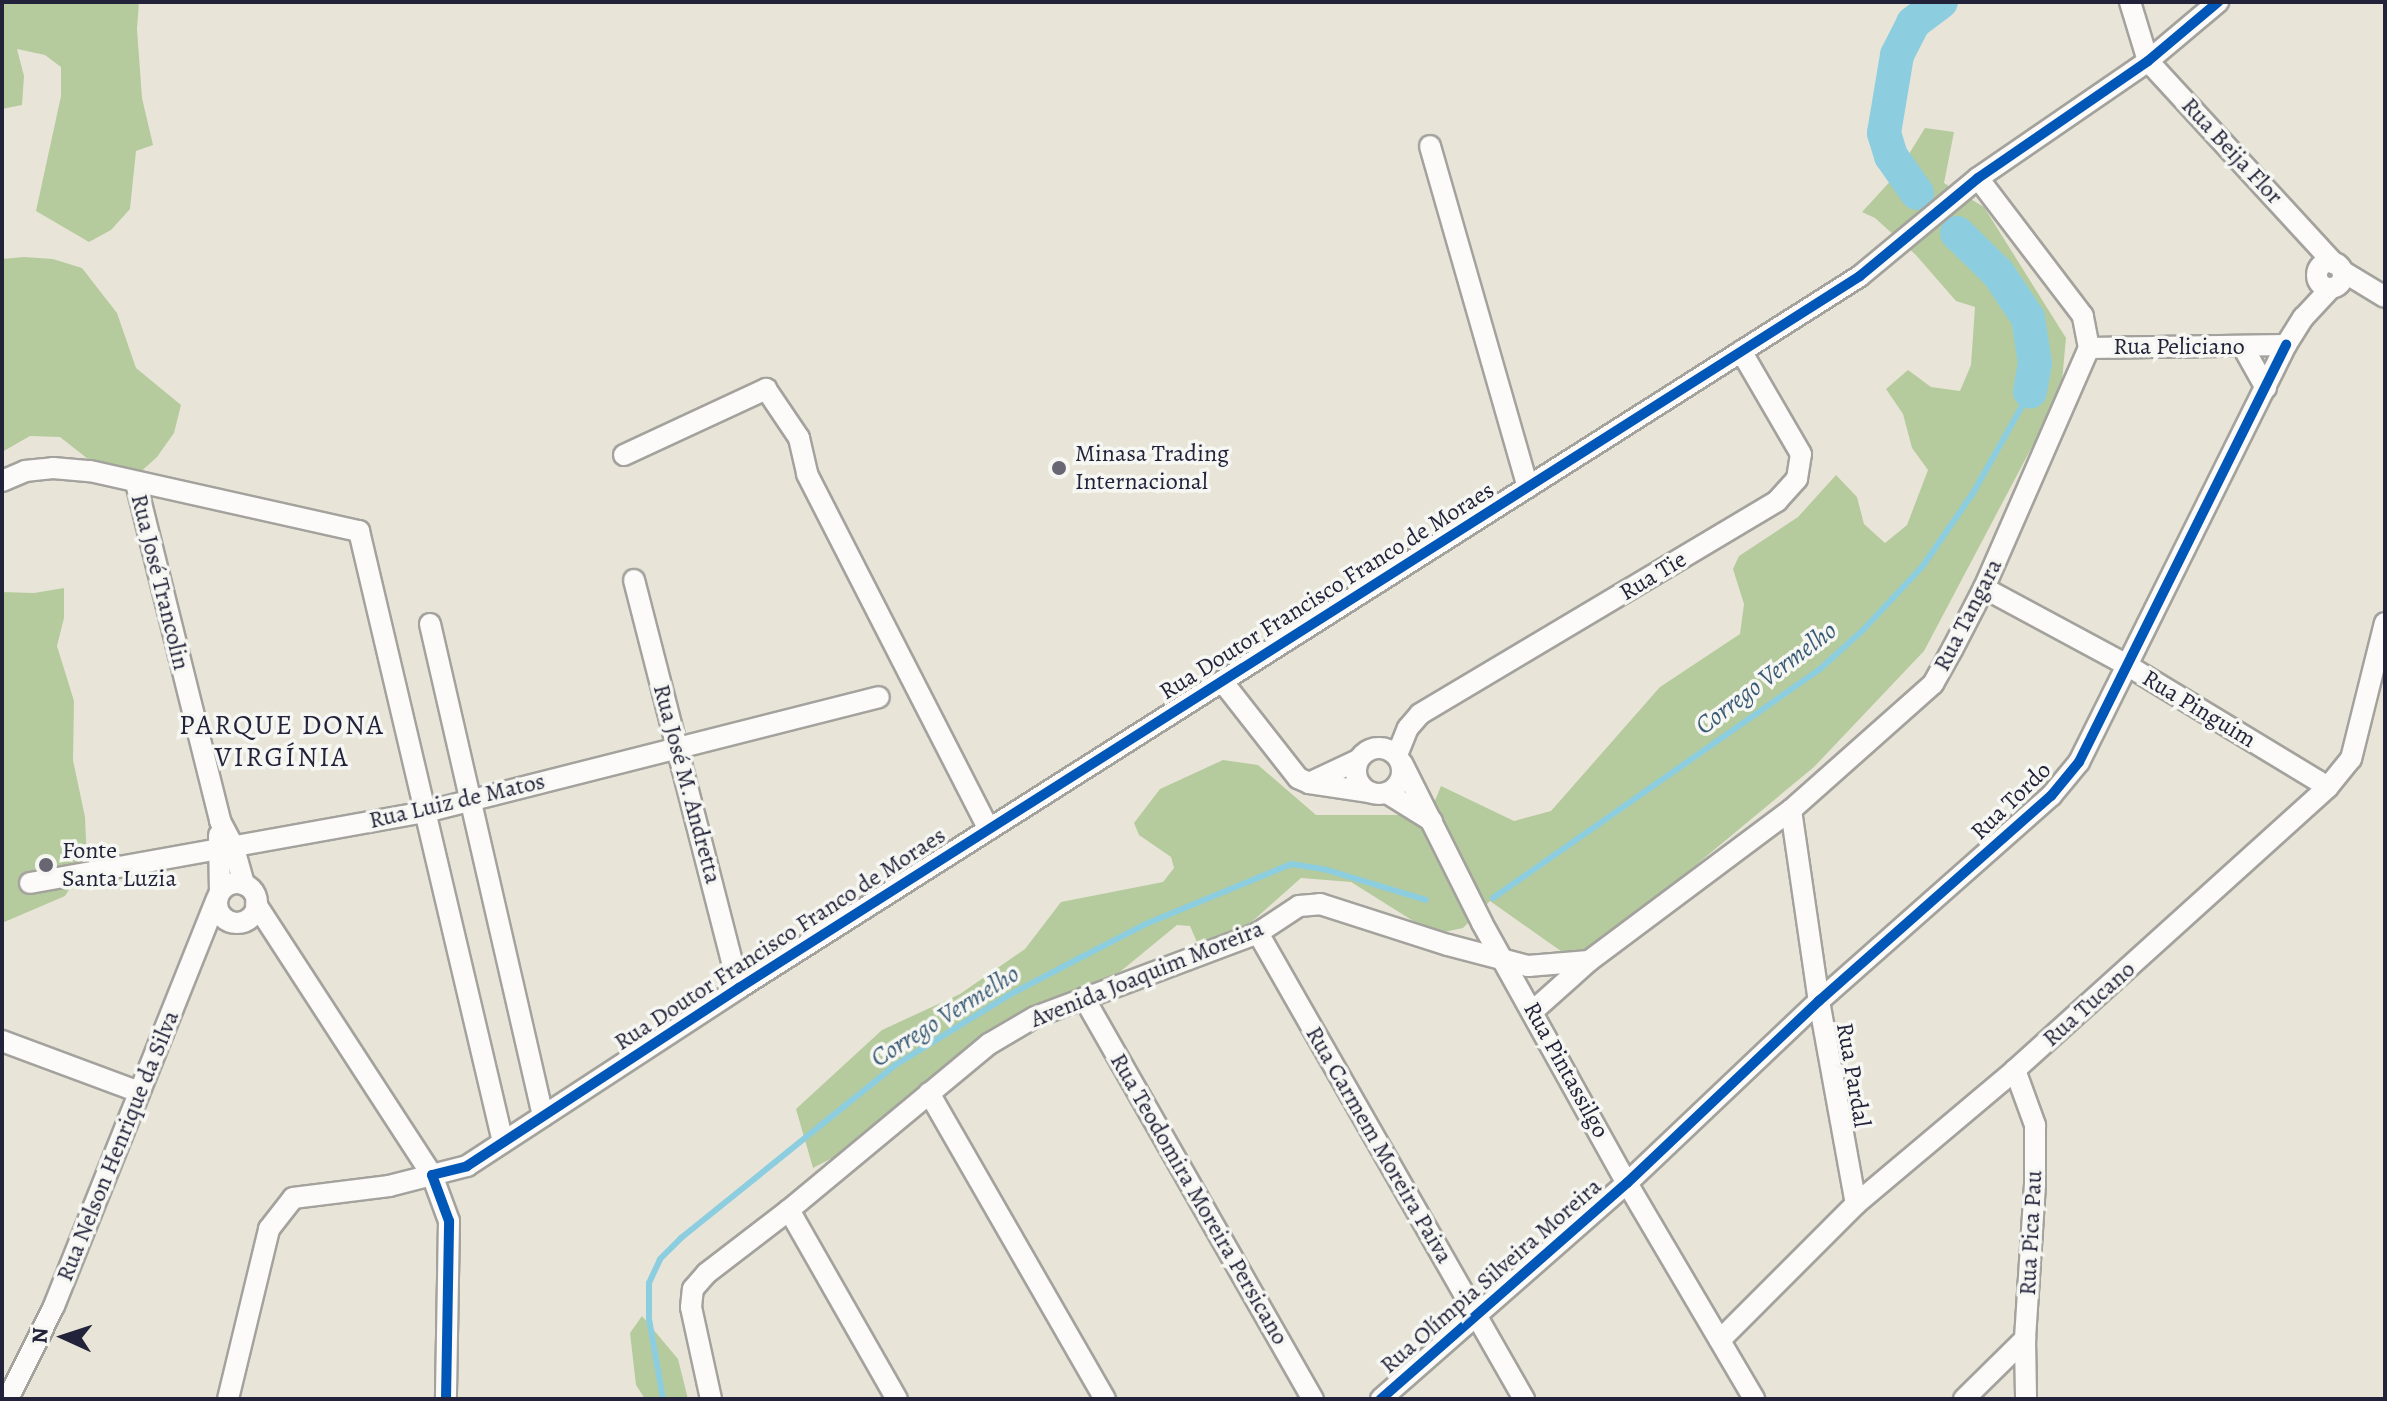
<!DOCTYPE html>
<html>
<head>
<meta charset="utf-8">
<style>
  body { margin:0 }
  #map { position:relative; width:2387px; height:1401px; overflow:hidden; background:#e8e5d8; font-family:Alegreya,serif }
  div>[style] { position:absolute }
  .forest>* { inset:0; background:#b5cb9d }
  .stream>* { height:6px; margin:-3px; padding:0 3px; transform-origin:3px; border-radius:3px; background:#8ccee0 }
  .river>* { height:34px; margin:-17px; padding:0 17px; transform-origin:17px; border-radius:17px; background:#8ccee0 }
  .roads { filter:drop-shadow(2px 0 #a3a29d) drop-shadow(-2px 0 #a3a29d) drop-shadow(0 2px #a3a29d) drop-shadow(0 -2px #a3a29d) }
  .minor>* { height:20px; margin:-10px; padding:0 10px; transform-origin:10px; border-radius:10px; background:#fcfbf9 }
  .minor>.ring { margin:-10px; padding:0; box-sizing:content-box; background:none; border:20px solid #fcfbf9; border-radius:50% }
  .cycleway>* { height:10px; margin:-5px; padding:0 5px; transform-origin:5px; border-radius:5px; background:#0057b8 }
  .dots>* { width:22px; height:22px; translate:-50% -50%; box-sizing:border-box; border:4px solid #f6f6f2; border-radius:50% }
  span { translate:-50% -50%; white-space:nowrap; text-align:center; line-height:1.15; -webkit-text-stroke:7px #f6f6f2; paint-order:stroke }
  .street-label { font-size:24px; color:#22223b }
  .poi-label { font-size:24px; color:#22223b }
  .left { translate:0 -50%; text-align:left }
  .water-label { font-size:26px; color:#395b76; font-style:italic }
  .quarter-label { font-size:28px; color:#22223b; letter-spacing:2px }
  .frame { position:absolute; inset:0; border:4px solid #22223b; pointer-events:none }
  .north { position:absolute; left:24px; top:1297px; width:80px; height:80px; -webkit-text-stroke:6px #f6f6f2; paint-order:stroke; rotate:273deg; font-size:22px; font-weight:700; line-height:32px; text-align:center; color:#22223b }
  .north::after { content:''; display:block; margin:auto; width:28px; height:36px; background:#22223b; clip-path:polygon(50% 0,100% 100%,50% 72%,0 100%) }
</style>
</head>
<body>
<div id="map">
  <div class="forest">
    <div style="clip-path:polygon(2px 2px,139px 2px,137px 29px,142px 98px,153px 145px,136px 151px,130px 209px,111px 230px,89px 242px,36px 211px,61px 96px,61px 67px,45px 55px,17px 49px,24px 76px,22px 105px,2px 109px)"></div>
    <div style="clip-path:polygon(1925px 128px,1954px 132px,1944px 183px,1984px 207px,2066px 338px,2061px 392px,1924px 651px,1814px 767px,1603px 942px,1568px 956px,1490px 901px,1463px 928px,1434px 934px,1351px 882px,1301px 878px,1219px 951px,1202px 954px,1190px 926px,1177px 925px,1121px 971px,992px 1037px,893px 1126px,813px 1168px,796px 1109px,882px 1030px,960px 994px,1025px 949px,1061px 902px,1163px 882px,1174px 868px,1171px 857px,1139px 835px,1134px 823px,1160px 789px,1223px 760px,1258px 765px,1316px 815px,1429px 815px,1441px 786px,1514px 821px,1551px 811px,1660px 687px,1740px 634px,1744px 604px,1733px 569px,1739px 556px,1798px 517px,1836px 475px,1857px 497px,1864px 524px,1885px 543px,1907px 525px,1928px 470px,1912px 448px,1903px 414px,1886px 389px,1908px 370px,1931px 387px,1960px 391px,1971px 365px,1975px 307px,1956px 301px,1915px 254px,1875px 218px,1862px 212px,1896px 175px)"></div>
    <div style="clip-path:polygon(24px 257px,53px 259px,82px 268px,117px 313px,136px 368px,181px 405px,174px 433px,157px 457px,136px 476px,107px 474px,60px 437px,30px 436px,2px 452px,2px 259px)"></div>
    <div style="clip-path:polygon(64px 588px,64px 618px,57px 646px,74px 701px,73px 760px,85px 817px,87px 862px,65px 896px,2px 923px,2px 592px,34px 593px)"></div>
    <div style="clip-path:polygon(642px 1316px,678px 1359px,688px 1399px,645px 1399px,636px 1385px,630px 1333px)"></div>
  </div>
  <div class="stream">
    <div style="left:1493px;top:898px;width:399px;rotate:-35deg"></div>
    <div style="left:1820px;top:669px;width:58px;rotate:-42.2deg"></div>
    <div style="left:1863px;top:630px;width:86px;rotate:-46.9deg"></div>
    <div style="left:1922px;top:567px;width:90px;rotate:-55.4deg"></div>
    <div style="left:1973px;top:493px;width:116px;rotate:-60.6deg"></div>
    <div style="left:663px;top:1399px;width:81px;rotate:-99.9deg"></div>
    <div style="left:649px;top:1319px;width:36px;rotate:-90deg"></div>
    <div style="left:649px;top:1283px;width:26px;rotate:-65deg"></div>
    <div style="left:660px;top:1259px;width:30px;rotate:-45deg"></div>
    <div style="left:681px;top:1238px;width:277px;rotate:-38.9deg"></div>
    <div style="left:897px;top:1064px;width:132px;rotate:-31.6deg"></div>
    <div style="left:1009px;top:995px;width:71px;rotate:-27.6deg"></div>
    <div style="left:1072px;top:962px;width:85px;rotate:-27.2deg"></div>
    <div style="left:1148px;top:923px;width:155px;rotate:-22.4deg"></div>
    <div style="left:1291px;top:864px;width:36px;rotate:9deg"></div>
    <div style="left:1327px;top:870px;width:103px;rotate:16.9deg"></div>
  </div>
  <div class="river">
    <div style="left:1917px;top:193px;width:45px;rotate:-125.1deg"></div>
    <div style="left:1891px;top:156px;width:24px;rotate:-107deg"></div>
    <div style="left:1884px;top:133px;width:79px;rotate:-80.5deg"></div>
    <div style="left:1897px;top:55px;width:36px;rotate:-63deg"></div>
    <div style="left:1913px;top:23px;width:35px;rotate:-37deg"></div>
    <div style="left:1957px;top:233px;width:57px;rotate:44.3deg"></div>
    <div style="left:1998px;top:273px;width:54px;rotate:56.3deg"></div>
    <div style="left:2028px;top:318px;width:46px;rotate:81.2deg"></div>
    <div style="left:2035px;top:363px;width:29px;rotate:100deg"></div>
  </div>
  <div class="roads">
    <div class="minor">
      <div style="left:2130px;top:2px;width:62px;rotate:73deg"></div>
      <div style="left:2148px;top:61px;width:275px;rotate:47.4deg"></div>
      <div style="left:1430px;top:146px;width:355px;rotate:74deg"></div>
      <div class="ring" style="left:2317px;top:262px;width:6px;height:6px"></div>
      <div style="left:2342px;top:271px;width:50px;rotate:31.2deg"></div>
      <div style="left:2243px;top:347px;width:47px;rotate:60.7deg"></div>
      <div style="left:2089px;top:348px;width:197px;rotate:-0.9deg"></div>
      <div style="left:2286px;top:345px;width:32px;rotate:-58deg"></div>
      <div style="left:2303px;top:318px;width:41px;rotate:-47deg"></div>
      <div style="left:624px;top:455px;width:157px;rotate:-24.9deg"></div>
      <div style="left:766px;top:389px;width:59px;rotate:56deg"></div>
      <div style="left:799px;top:438px;width:37px;rotate:77deg"></div>
      <div style="left:807px;top:474px;width:399px;rotate:62.9deg"></div>
      <div style="left:2px;top:481px;width:25px;rotate:-23deg"></div>
      <div style="left:25px;top:471px;width:28px;rotate:-6deg"></div>
      <div style="left:53px;top:468px;width:37px;rotate:5deg"></div>
      <div style="left:90px;top:471px;width:276px;rotate:12.6deg"></div>
      <div style="left:359px;top:531px;width:628px;rotate:76.74deg"></div>
      <div style="left:136px;top:483px;width:348px;rotate:76deg"></div>
      <div style="left:220px;top:821px;width:27px;rotate:62deg"></div>
      <div style="left:233px;top:845px;width:41px;rotate:74.2deg"></div>
      <div style="left:634px;top:580px;width:421px;rotate:75.6deg"></div>
      <div style="left:1984px;top:588px;width:160px;rotate:28.3deg"></div>
      <div style="left:2125px;top:664px;width:237px;rotate:31.2deg"></div>
      <div style="left:430px;top:624px;width:505px;rotate:77.06deg"></div>
      <div style="left:1222px;top:681px;width:123px;rotate:51.9deg"></div>
      <div style="left:1298px;top:778px;width:12px;rotate:24deg"></div>
      <div style="left:1309px;top:783px;width:61px;rotate:8.5deg"></div>
      <div class="ring" style="left:1356px;top:748px;width:26px;height:26px"></div>
      <div style="left:1397px;top:755px;width:29px;rotate:-68deg"></div>
      <div style="left:1408px;top:728px;width:18px;rotate:-49deg"></div>
      <div style="left:1420px;top:714px;width:416px;rotate:-30.8deg"></div>
      <div style="left:1777px;top:501px;width:30px;rotate:-48deg"></div>
      <div style="left:1797px;top:479px;width:25px;rotate:-81deg"></div>
      <div style="left:1801px;top:454px;width:119px;rotate:-120.2deg"></div>
      <div style="left:1402px;top:763px;width:179px;rotate:63.4deg"></div>
      <div style="left:1482px;top:923px;width:298px;rotate:60.9deg"></div>
      <div style="left:1627px;top:1183px;width:251px;rotate:59.5deg"></div>
      <div style="left:1309px;top:783px;width:54px;rotate:-25.1deg"></div>
      <div style="left:1387px;top:793px;width:53px;rotate:31.9deg"></div>
      <div style="left:1791px;top:810px;width:193px;rotate:81.7deg"></div>
      <div style="left:1819px;top:1001px;width:206px;rotate:79.7deg"></div>
      <div style="left:219px;top:835px;width:56px;rotate:89deg"></div>
      <div style="left:30px;top:883px;width:401px;rotate:-10.2deg"></div>
      <div style="left:425px;top:812px;width:468px;rotate:-14.2deg"></div>
      <div class="ring" style="left:217px;top:883px;width:20px;height:20px"></div>
      <div style="left:256px;top:904px;width:323px;rotate:57deg"></div>
      <div style="left:432px;top:1175px;width:49px;rotate:69.7deg"></div>
      <div style="left:449px;top:1221px;width:178px;rotate:91deg"></div>
      <div style="left:1258px;top:933px;width:537px;rotate:60.28deg"></div>
      <div style="left:1084px;top:998px;width:462px;rotate:60.3deg"></div>
      <div style="left:1533px;top:1011px;width:75px;rotate:-41.8deg"></div>
      <div style="left:1589px;top:961px;width:252px;rotate:-36.8deg"></div>
      <div style="left:1791px;top:810px;width:190px;rotate:-41.6deg"></div>
      <div style="left:1933px;top:684px;width:41px;rotate:-60.9deg"></div>
      <div style="left:1953px;top:648px;width:68px;rotate:-62.7deg"></div>
      <div style="left:1984px;top:588px;width:262px;rotate:-66.4deg"></div>
      <div style="left:2089px;top:348px;width:33px;rotate:-101deg"></div>
      <div style="left:2083px;top:316px;width:173px;rotate:-127.3deg"></div>
      <div style="left:2px;top:1041px;width:146px;rotate:20.4deg"></div>
      <div style="left:2015px;top:1070px;width:59px;rotate:70deg"></div>
      <div style="left:2035px;top:1125px;width:59px;rotate:90deg"></div>
      <div style="left:2035px;top:1184px;width:155px;rotate:93.7deg"></div>
      <div style="left:2025px;top:1339px;width:60px;rotate:89deg"></div>
      <div style="left:929px;top:1093px;width:353px;rotate:60.1deg"></div>
      <div style="left:789px;top:1210px;width:218px;rotate:60.3deg"></div>
      <div style="left:1720px;top:1340px;width:192px;rotate:-45deg"></div>
      <div style="left:1856px;top:1204px;width:208px;rotate:-40.1deg"></div>
      <div style="left:2015px;top:1070px;width:422px;rotate:-42.1deg"></div>
      <div style="left:2328px;top:787px;width:36px;rotate:-51deg"></div>
      <div style="left:2351px;top:759px;width:140px;rotate:-76deg"></div>
      <div style="left:8px;top:1399px;width:104px;rotate:-63.7deg"></div>
      <div style="left:54px;top:1306px;width:438px;rotate:-68.2deg"></div>
      <div style="left:228px;top:1399px;width:175px;rotate:-76.4deg"></div>
      <div style="left:269px;top:1229px;width:39px;rotate:-52deg"></div>
      <div style="left:293px;top:1198px;width:97px;rotate:-7.1deg"></div>
      <div style="left:389px;top:1186px;width:81px;rotate:-14.4deg"></div>
      <div style="left:467px;top:1166px;width:325px;rotate:-33.2deg"></div>
      <div style="left:739px;top:988px;width:1328px;rotate:-32.42deg"></div>
      <div style="left:1860px;top:276px;width:153px;rotate:-39.7deg"></div>
      <div style="left:1978px;top:178px;width:206px;rotate:-34.5deg"></div>
      <div style="left:2148px;top:61px;width:92px;rotate:-40.1deg"></div>
      <div style="left:711px;top:1399px;width:94px;rotate:-102.3deg"></div>
      <div style="left:691px;top:1307px;width:18px;rotate:-84deg"></div>
      <div style="left:693px;top:1289px;width:21px;rotate:-49deg"></div>
      <div style="left:707px;top:1273px;width:103px;rotate:-37.5deg"></div>
      <div style="left:789px;top:1210px;width:260px;rotate:-39.7deg"></div>
      <div style="left:989px;top:1044px;width:53px;rotate:-30.4deg"></div>
      <div style="left:1035px;top:1017px;width:238px;rotate:-20.6deg"></div>
      <div style="left:1258px;top:933px;width:49px;rotate:-33.4deg"></div>
      <div style="left:1299px;top:906px;width:21px;rotate:-5deg"></div>
      <div style="left:1320px;top:904px;width:134px;rotate:17.8deg"></div>
      <div style="left:1448px;top:945px;width:83px;rotate:14.7deg"></div>
      <div style="left:1528px;top:966px;width:61px;rotate:-4.7deg"></div>
      <div style="left:1381px;top:1399px;width:327px;rotate:-41.3deg"></div>
      <div style="left:1627px;top:1183px;width:265px;rotate:-43.5deg"></div>
      <div style="left:1819px;top:1001px;width:310px;rotate:-41.5deg"></div>
      <div style="left:2051px;top:796px;width:44px;rotate:-50.5deg"></div>
      <div style="left:2079px;top:762px;width:466px;rotate:-63.6deg"></div>
      <div style="left:1964px;top:1399px;width:86px;rotate:-44.5deg"></div>
    </div>
  </div>
  <div class="cycleway">
    <div style="left:446px;top:1399px;width:178px;rotate:-89deg"></div>
    <div style="left:449px;top:1221px;width:49px;rotate:-110.3deg"></div>
    <div style="left:432px;top:1175px;width:36px;rotate:-14deg"></div>
    <div style="left:467px;top:1166px;width:325px;rotate:-33.2deg"></div>
    <div style="left:739px;top:988px;width:1328px;rotate:-32.42deg"></div>
    <div style="left:1860px;top:276px;width:153px;rotate:-39.7deg"></div>
    <div style="left:1978px;top:178px;width:206px;rotate:-34.5deg"></div>
    <div style="left:2148px;top:61px;width:92px;rotate:-40.1deg"></div>
    <div style="left:1381px;top:1399px;width:327px;rotate:-41.3deg"></div>
    <div style="left:1627px;top:1183px;width:265px;rotate:-43.5deg"></div>
    <div style="left:1819px;top:1001px;width:310px;rotate:-41.5deg"></div>
    <div style="left:2051px;top:796px;width:44px;rotate:-50.5deg"></div>
    <div style="left:2079px;top:762px;width:466px;rotate:-63.6deg"></div>
  </div>
  <div class="dots">
    <div style="left:1059px;top:468px;background:#676672"></div>
    <div style="left:46px;top:865px;background:#676672"></div>
  </div>
  <div class="street-label">
    <span style="left:2232px;top:151px;rotate:47deg">Rua Beija Flor</span>
    <span style="left:2179px;top:347px">Rua Peliciano</span>
    <span style="left:1653px;top:576px;rotate:-31deg">Rua Tie</span>
    <span style="left:160px;top:582px;rotate:76deg">Rua José Trancolin</span>
    <span style="left:1327px;top:591px;rotate:-32deg">Rua Doutor Francisco Franco de Moraes</span>
    <span style="left:1968px;top:615px;rotate:-63deg">Rua Tangara</span>
    <span style="left:2199px;top:709px;rotate:31deg">Rua Pinguim</span>
    <span style="left:687px;top:784px;rotate:75deg">Rua José M. Andretta</span>
    <span style="left:457px;top:801px;rotate:-13deg">Rua Luiz de Matos</span>
    <span style="left:2011px;top:801px;rotate:-44deg">Rua Tordo</span>
    <span style="left:780px;top:939px;rotate:-33deg">Rua Doutor Francisco Franco de Moraes</span>
    <span style="left:1147px;top:974px;rotate:-22deg">Avenida Joaquim Moreira</span>
    <span style="left:2089px;top:1004px;rotate:-42deg">Rua Tucano</span>
    <span style="left:1566px;top:1070px;rotate:61deg">Rua Pintassilgo</span>
    <span style="left:1853px;top:1075px;rotate:80deg">Rua Pardal</span>
    <span style="left:1379px;top:1145px;rotate:60deg">Rua Carmem Moreira Paiva</span>
    <span style="left:118px;top:1146px;rotate:-68deg">Rua Nelson Henrique da Silva</span>
    <span style="left:1199px;top:1199px;rotate:60deg">Rua Teodomira Moreira Persicano</span>
    <span style="left:2031px;top:1233px;rotate:-87deg">Rua Pica Pau</span>
    <span style="left:1491px;top:1276px;rotate:-41deg">Rua Olímpia Silveira Moreira</span>
  </div>
  <div class="poi-label">
    <span class="left" style="left:1075px;top:468px">Minasa Trading<br>Internacional</span>
    <span class="left" style="left:62px;top:865px">Fonte<br>Santa Luzia</span>
  </div>
  <div class="water-label">
    <span style="left:1766px;top:678px;rotate:-37deg">Corrego Vermelho</span>
    <span style="left:945px;top:1016px;rotate:-32deg">Corrego Vermelho</span>
  </div>
  <div class="quarter-label">
    <span style="left:282px;top:741px">PARQUE DONA<br>VIRGÍNIA</span>
  </div>
  <div class="frame"></div>
  <div class="north">N</div>
</div>
</body>
</html>
